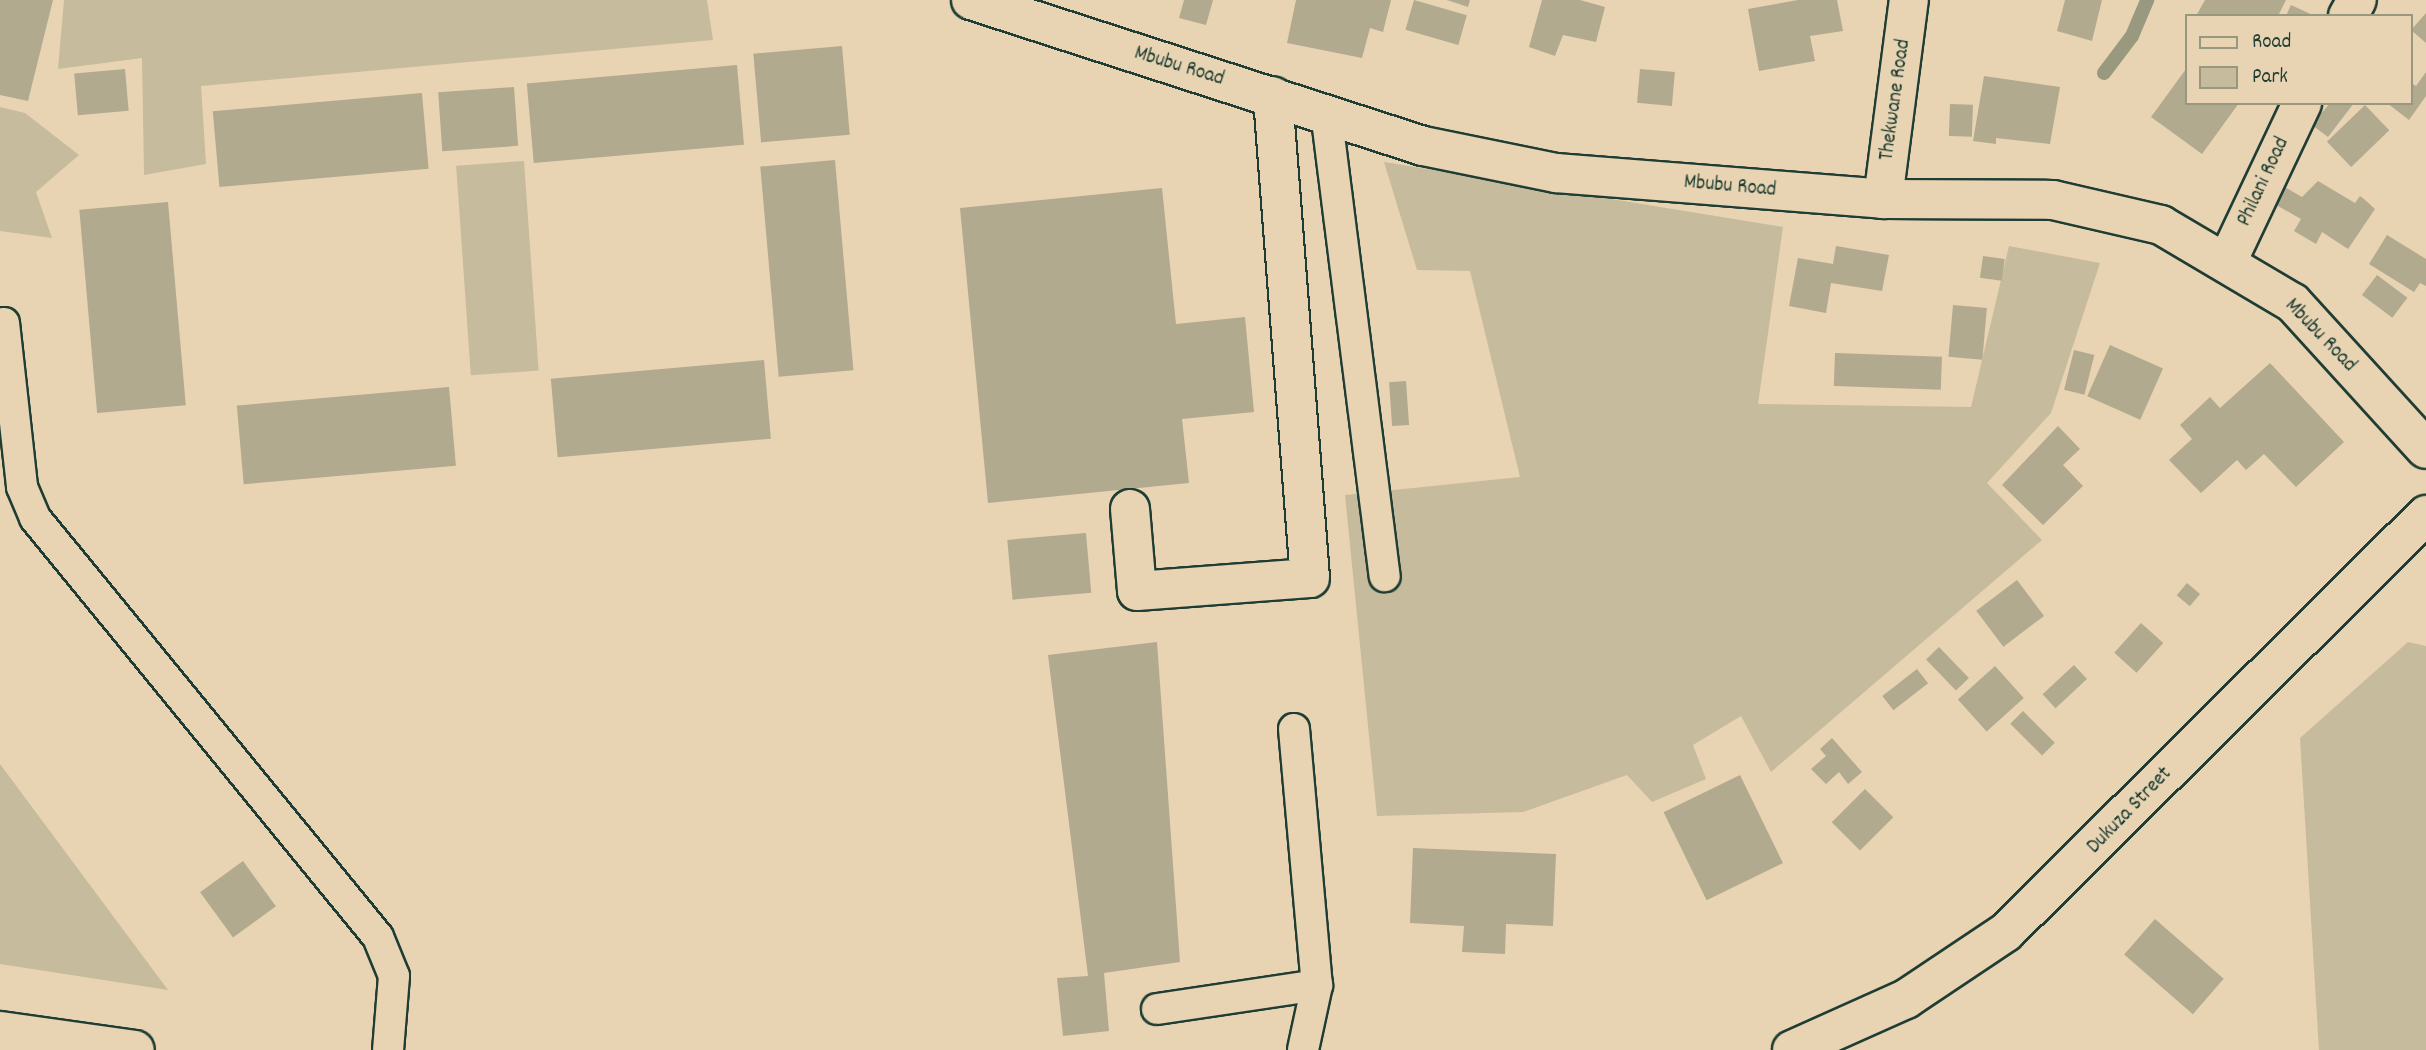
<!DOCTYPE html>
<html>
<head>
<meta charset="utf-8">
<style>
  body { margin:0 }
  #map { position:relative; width:2426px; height:1050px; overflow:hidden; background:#e8d4b2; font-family:Dekko,sans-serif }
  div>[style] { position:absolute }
  .green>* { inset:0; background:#c7bb9d; transform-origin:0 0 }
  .stream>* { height:14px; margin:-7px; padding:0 7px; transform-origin:7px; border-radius:7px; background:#999980 }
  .building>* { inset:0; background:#b1aa8f; transform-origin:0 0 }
  .roads { filter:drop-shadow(2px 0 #1f3d34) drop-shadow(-2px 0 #1f3d34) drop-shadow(0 2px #1f3d34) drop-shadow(0 -2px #1f3d34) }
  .service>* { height:30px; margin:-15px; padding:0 15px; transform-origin:15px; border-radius:15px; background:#e8d4b2 }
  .minor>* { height:38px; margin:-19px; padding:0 19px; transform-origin:19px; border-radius:19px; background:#e8d4b2 }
  .secondary>* { height:38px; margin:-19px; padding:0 19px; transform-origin:19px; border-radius:19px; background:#e8d4b2 }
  span { translate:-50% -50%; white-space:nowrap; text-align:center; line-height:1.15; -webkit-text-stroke:5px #e8d4b2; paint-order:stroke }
  .street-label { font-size:21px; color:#1f3d34 }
  .legend { position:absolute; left:2185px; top:14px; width:228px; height:91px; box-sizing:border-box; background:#e8d4b2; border:2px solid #989880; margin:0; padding:9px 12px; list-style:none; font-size:21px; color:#1f3d34 }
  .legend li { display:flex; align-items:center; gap:14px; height:35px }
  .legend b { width:35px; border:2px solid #989880 }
</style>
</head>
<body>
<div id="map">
  <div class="green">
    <div style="clip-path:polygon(64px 0,707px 0,713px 40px,201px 86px,206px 164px,144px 175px,142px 58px,58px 69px)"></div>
    <div style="clip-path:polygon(0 107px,25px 113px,79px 155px,36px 192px,52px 238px,0 231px)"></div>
    <div style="left:524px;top:161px;width:210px;height:68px;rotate:86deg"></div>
    <div style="clip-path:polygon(1384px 162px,1783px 227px,1758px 404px,1971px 407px,2009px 246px,2100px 263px,2051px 413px,1987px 483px,2042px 540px,1771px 772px,1741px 716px,1693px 745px,1706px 779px,1652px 802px,1627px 775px,1523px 812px,1377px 816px,1345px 495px,1520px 477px,1470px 271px,1417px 270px)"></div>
    <div style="clip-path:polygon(2408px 642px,2426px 646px,2426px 1050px,2319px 1050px,2300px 738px)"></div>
    <div style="clip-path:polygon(0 764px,168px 990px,0 964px)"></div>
  </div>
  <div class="stream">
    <div style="left:2104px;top:73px;width:46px;rotate:-52.9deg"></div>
    <div style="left:2132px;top:36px;width:39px;rotate:-67deg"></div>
  </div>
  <div class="building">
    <div style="clip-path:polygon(0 0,53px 0,28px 101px,0 95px)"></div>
    <div style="clip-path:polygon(1184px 0,1213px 0,1206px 25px,1179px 18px)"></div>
    <div style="clip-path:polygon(1296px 0,1391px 0,1383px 32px,1370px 28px,1362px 58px,1287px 43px)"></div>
    <div style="left:1414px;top:0;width:55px;height:31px;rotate:16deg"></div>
    <div style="clip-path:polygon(1447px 0,1470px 0,1468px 7px)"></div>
    <div style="clip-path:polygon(1542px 0,1580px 0,1605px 7px,1596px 42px,1563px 35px,1555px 56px,1529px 47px)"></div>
    <div style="clip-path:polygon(1798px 0,1837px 0,1843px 31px,1810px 36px,1815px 61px,1759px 71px,1748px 9px)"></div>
    <div style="clip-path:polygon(2065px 0,2102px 0,2092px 41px,2057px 31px)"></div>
    <div style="clip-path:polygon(2205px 0,2286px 0,2278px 16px,2196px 16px)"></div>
    <div style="clip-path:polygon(2291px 5px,2315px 16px,2286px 16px)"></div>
    <div style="clip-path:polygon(2426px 13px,2426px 43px,2411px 30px)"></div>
    <div style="left:842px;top:46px;width:89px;height:89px;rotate:85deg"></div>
    <div style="left:737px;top:65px;width:80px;height:211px;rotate:85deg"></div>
    <div style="left:125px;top:69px;width:42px;height:51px;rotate:85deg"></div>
    <div style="left:1640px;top:69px;width:35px;height:34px;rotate:5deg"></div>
    <div style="clip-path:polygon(2186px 69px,2186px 103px,2239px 103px,2202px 154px,2151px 117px)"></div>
    <div style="clip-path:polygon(2426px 72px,2426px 96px,2409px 120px,2387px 103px,2410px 103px,2410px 82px,2416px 86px)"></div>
    <div style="clip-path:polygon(1984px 76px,2060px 87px,2050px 144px,1996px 138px,1996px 144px,1973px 141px)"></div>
    <div style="left:514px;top:87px;width:59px;height:76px;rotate:86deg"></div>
    <div style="left:422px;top:93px;width:76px;height:210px;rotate:85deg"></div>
    <div style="clip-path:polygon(2330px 103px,2354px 103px,2328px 137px,2312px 125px)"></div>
    <div style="left:1950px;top:104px;width:23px;height:32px;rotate:2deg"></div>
    <div style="left:2365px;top:105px;width:35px;height:53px;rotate:46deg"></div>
    <div style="left:835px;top:160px;width:211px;height:75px;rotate:85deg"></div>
    <div style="clip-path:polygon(2318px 181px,2355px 203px,2360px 196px,2364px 199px,2375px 209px,2348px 249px,2322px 232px,2316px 244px,2294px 231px,2301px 219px,2271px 202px,2281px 185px,2302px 197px)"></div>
    <div style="clip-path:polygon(1162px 188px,1176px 324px,1245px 317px,1254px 412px,1182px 419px,1189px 483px,988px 503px,960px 208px)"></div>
    <div style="left:168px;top:202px;width:204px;height:89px;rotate:85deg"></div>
    <div style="clip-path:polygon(2387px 235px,2426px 259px,2426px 286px,2420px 283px,2414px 292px,2369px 264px)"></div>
    <div style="clip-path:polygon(1836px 246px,1889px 255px,1882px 291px,1831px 283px,1826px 313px,1789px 306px,1798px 258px,1833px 264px)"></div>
    <div style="left:1983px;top:256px;width:22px;height:22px;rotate:8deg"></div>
    <div style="left:2377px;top:275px;width:38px;height:25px;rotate:37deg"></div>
    <div style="left:1953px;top:305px;width:34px;height:52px;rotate:5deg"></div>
    <div style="left:2110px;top:345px;width:58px;height:56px;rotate:24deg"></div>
    <div style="left:2074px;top:350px;width:21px;height:41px;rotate:14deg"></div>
    <div style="left:1835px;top:353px;width:107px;height:33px;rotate:2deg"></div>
    <div style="left:764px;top:360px;width:79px;height:214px;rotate:85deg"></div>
    <div style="clip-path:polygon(2270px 363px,2344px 442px,2296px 487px,2264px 454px,2246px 470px,2237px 460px,2201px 493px,2169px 460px,2192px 439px,2180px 425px,2210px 397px,2220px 408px)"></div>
    <div style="left:1406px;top:381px;width:44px;height:17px;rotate:86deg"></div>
    <div style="left:449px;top:387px;width:79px;height:213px;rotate:85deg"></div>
    <div style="clip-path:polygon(2058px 426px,2080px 449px,2063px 465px,2083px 486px,2043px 525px,2002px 485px)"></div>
    <div style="left:1086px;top:533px;width:60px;height:79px;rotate:85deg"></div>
    <div style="left:2017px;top:580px;width:45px;height:51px;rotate:53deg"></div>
    <div style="left:2187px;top:583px;width:17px;height:16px;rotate:40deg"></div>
    <div style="left:2141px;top:623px;width:30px;height:40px;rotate:42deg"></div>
    <div style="clip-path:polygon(1157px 642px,1180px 962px,1104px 973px,1109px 1031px,1063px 1036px,1057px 978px,1088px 976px,1048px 655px)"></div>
    <div style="left:1939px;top:647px;width:43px;height:18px;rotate:46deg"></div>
    <div style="left:2074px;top:665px;width:19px;height:43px;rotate:47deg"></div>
    <div style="left:1995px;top:666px;width:43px;height:50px;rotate:48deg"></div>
    <div style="left:1917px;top:669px;width:18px;height:44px;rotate:52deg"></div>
    <div style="left:2023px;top:711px;width:45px;height:18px;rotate:45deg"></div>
    <div style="clip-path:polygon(1832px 738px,1862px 772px,1848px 784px,1839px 772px,1826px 784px,1811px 769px,1826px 756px,1820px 749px)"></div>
    <div style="left:1740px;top:775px;width:98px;height:85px;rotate:64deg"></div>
    <div style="left:1865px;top:789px;width:40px;height:47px;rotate:45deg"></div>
    <div style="clip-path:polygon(1413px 848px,1556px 854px,1553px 926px,1506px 924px,1505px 954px,1462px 952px,1464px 926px,1410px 923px)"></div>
    <div style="left:243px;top:861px;width:56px;height:53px;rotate:54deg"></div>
    <div style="left:2155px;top:919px;width:91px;height:47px;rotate:41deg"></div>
  </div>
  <div class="roads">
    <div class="service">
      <div style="left:1326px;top:112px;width:468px;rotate:82.8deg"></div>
      <div style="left:4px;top:323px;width:165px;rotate:83.7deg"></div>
      <div style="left:22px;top:487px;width:34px;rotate:67deg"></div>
      <div style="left:35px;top:518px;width:541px;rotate:50.7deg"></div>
      <div style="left:378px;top:937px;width:42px;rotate:67.7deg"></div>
      <div style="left:394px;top:976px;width:74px;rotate:94.6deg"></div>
      <div style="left:1294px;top:729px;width:257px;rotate:84.9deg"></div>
      <div style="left:1317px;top:985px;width:66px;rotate:102.2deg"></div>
      <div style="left:1157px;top:1009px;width:162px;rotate:-8.5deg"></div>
    </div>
    <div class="minor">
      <div style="left:971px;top:0;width:475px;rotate:17.9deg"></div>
      <div style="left:1423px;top:146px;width:136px;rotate:11.5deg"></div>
      <div style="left:1556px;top:173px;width:328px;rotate:4.5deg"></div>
      <div style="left:1883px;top:199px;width:170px;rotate:0.3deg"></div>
      <div style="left:2053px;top:200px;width:111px;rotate:13deg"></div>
      <div style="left:2161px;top:225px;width:153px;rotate:30.6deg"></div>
      <div style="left:2293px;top:303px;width:197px;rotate:47.7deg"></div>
      <div style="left:2348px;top:16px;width:18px;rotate:-61deg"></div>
      <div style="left:1883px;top:199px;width:201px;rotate:-82.6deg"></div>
      <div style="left:2227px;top:262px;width:176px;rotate:-64.7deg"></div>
      <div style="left:1130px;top:509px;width:82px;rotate:85.1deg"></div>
      <div style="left:1137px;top:591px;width:173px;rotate:-4.3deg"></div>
      <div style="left:1310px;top:578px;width:483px;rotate:-94.4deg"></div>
    </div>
    <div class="secondary">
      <div style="left:0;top:1031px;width:136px;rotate:8deg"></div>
      <div style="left:1792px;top:1050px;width:125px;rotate:-24.1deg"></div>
      <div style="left:1906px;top:999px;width:120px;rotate:-33.8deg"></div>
      <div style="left:2006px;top:932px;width:592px;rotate:-44.79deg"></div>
    </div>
  </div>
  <div class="street-label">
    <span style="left:1179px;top:67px;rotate:17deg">Mbubu Road</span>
    <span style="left:1896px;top:100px;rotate:-82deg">Thekwane Road</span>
    <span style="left:2264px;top:182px;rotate:-65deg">Philani Road</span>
    <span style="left:1730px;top:187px;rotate:5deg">Mbubu Road</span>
    <span style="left:2320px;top:336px;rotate:46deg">Mbubu Road</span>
    <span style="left:2130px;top:811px;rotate:-46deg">Dukuza Street</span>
  </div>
  <ul class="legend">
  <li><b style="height:9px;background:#e8d4b2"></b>Road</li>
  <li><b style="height:19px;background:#c7bb9d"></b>Park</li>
  </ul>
</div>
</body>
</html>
